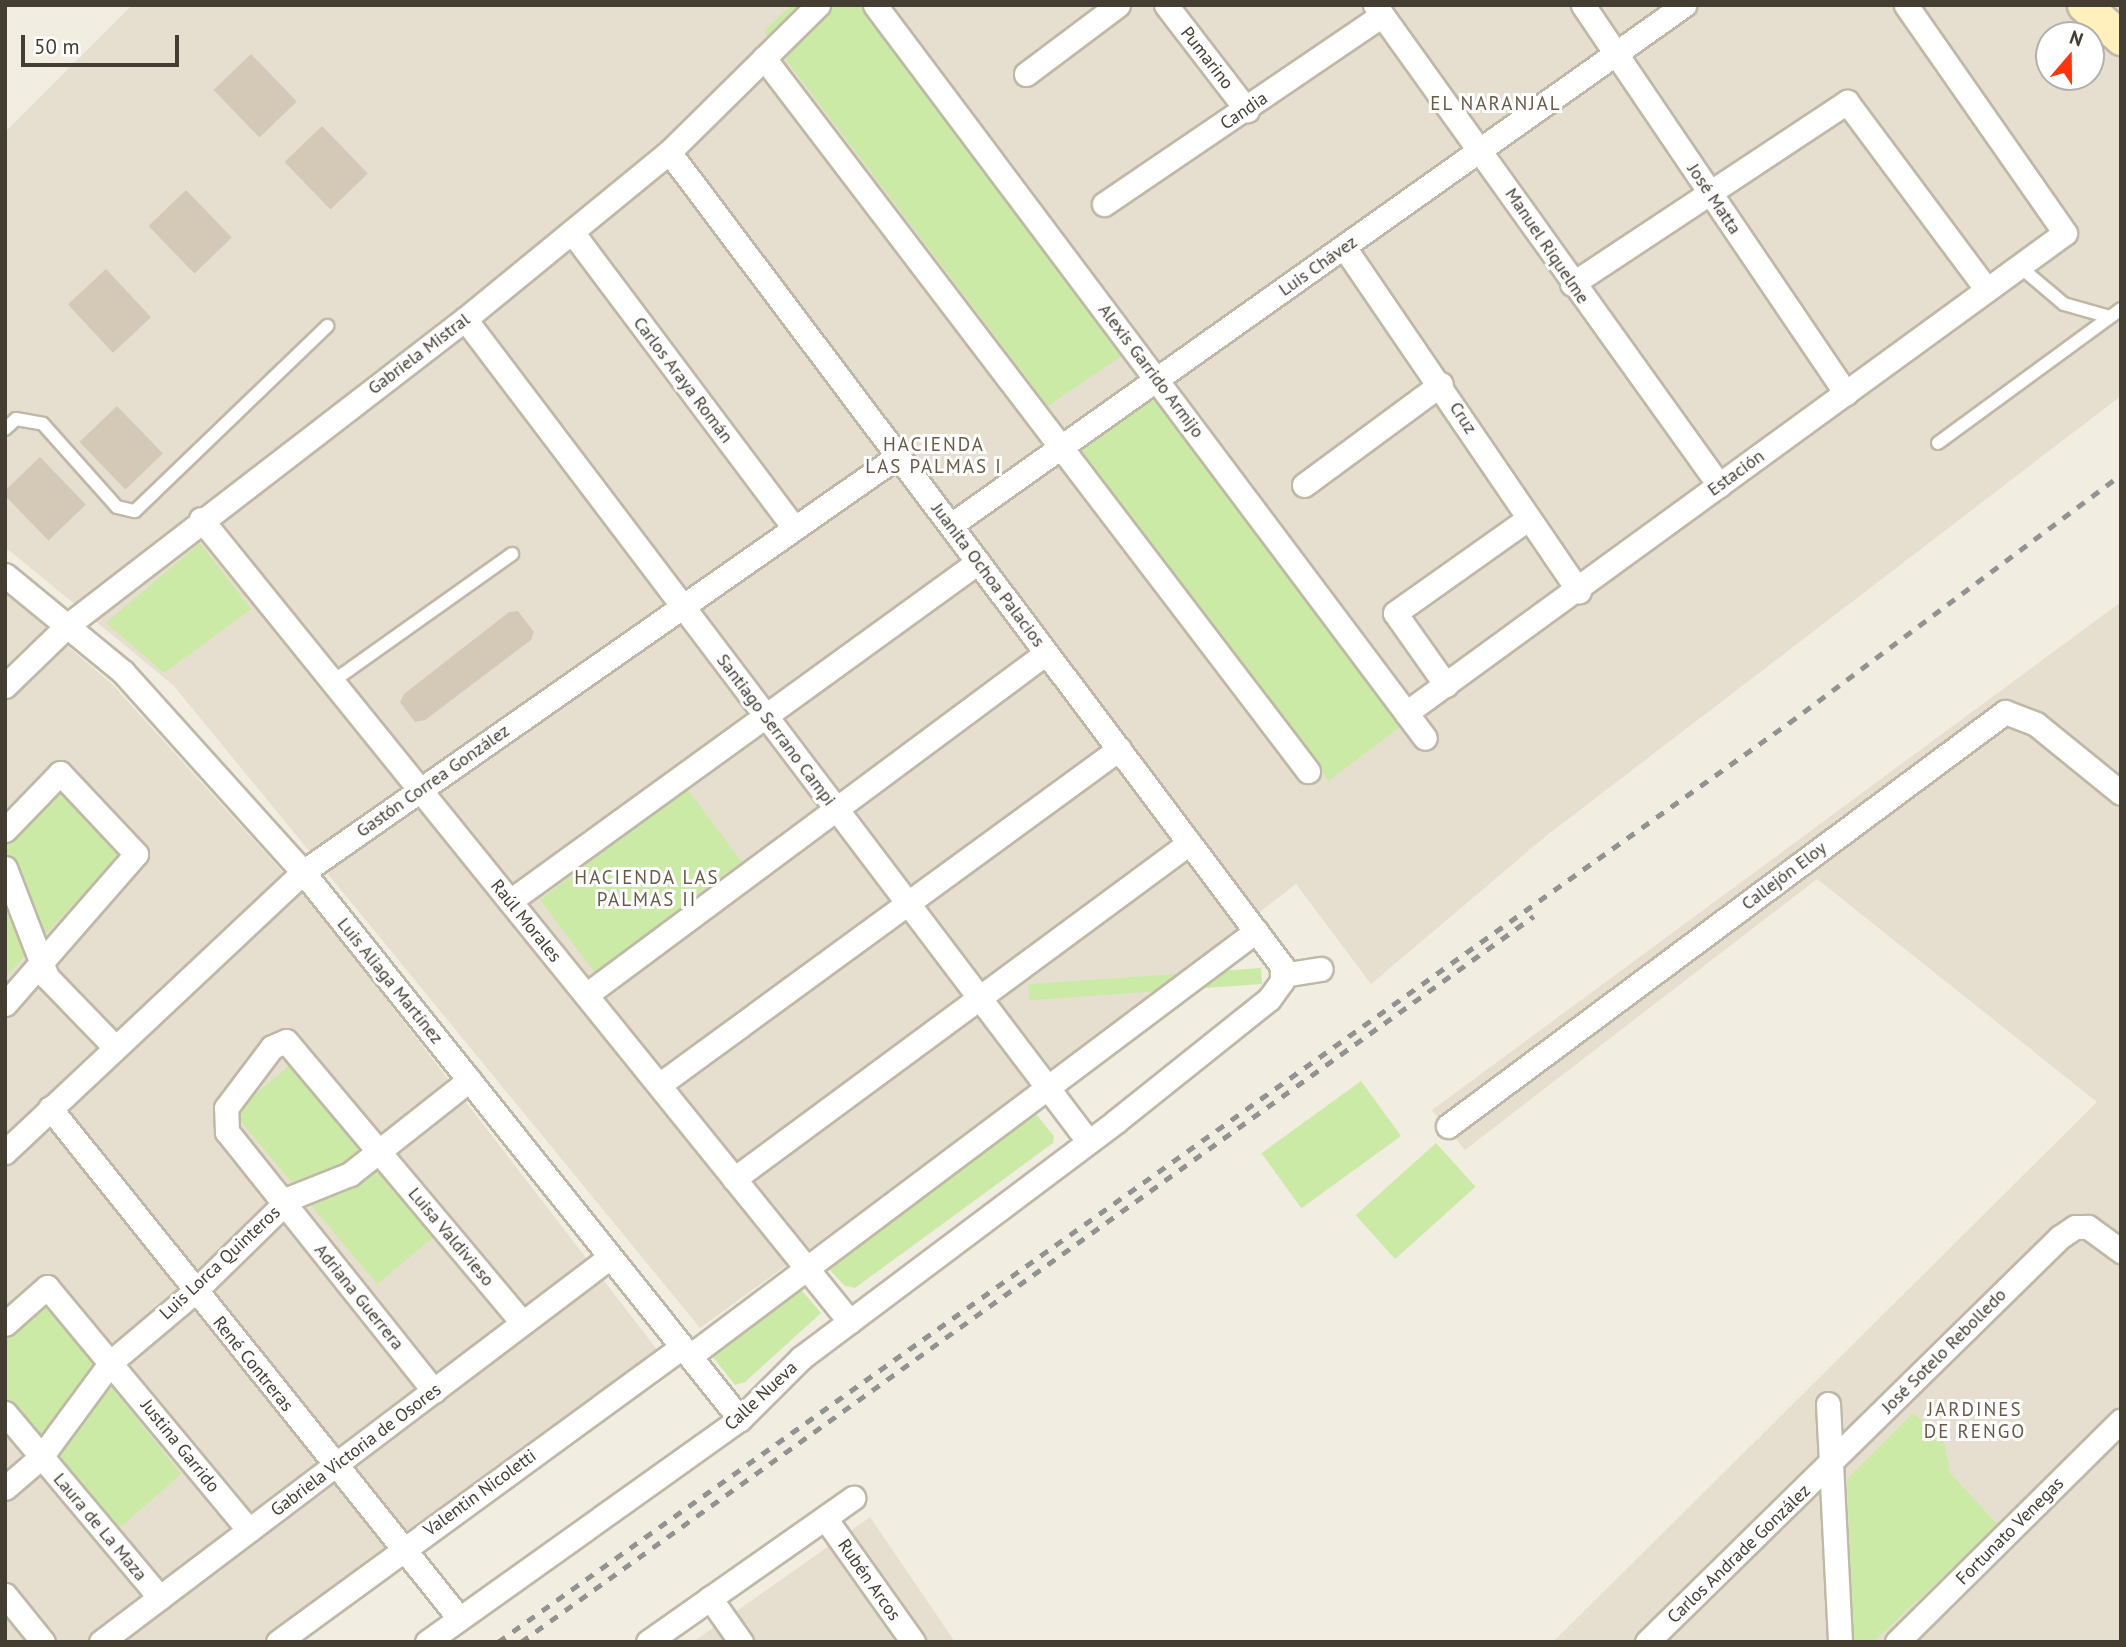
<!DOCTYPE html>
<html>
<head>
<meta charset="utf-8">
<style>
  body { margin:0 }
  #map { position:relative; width:2126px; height:1647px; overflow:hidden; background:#f2ede1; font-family:"PT Sans",sans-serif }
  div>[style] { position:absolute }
  .residential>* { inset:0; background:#e6dfcf }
  .green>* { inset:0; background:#caeaa6; transform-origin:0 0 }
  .building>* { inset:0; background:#d3c9b6; transform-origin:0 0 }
  .roads { filter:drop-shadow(2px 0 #c0b8a6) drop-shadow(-2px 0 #c0b8a6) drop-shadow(0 2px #c0b8a6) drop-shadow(0 -2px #c0b8a6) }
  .service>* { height:12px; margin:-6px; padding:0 6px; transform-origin:6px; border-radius:6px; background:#fff }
  .minor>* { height:23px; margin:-11.5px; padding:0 11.5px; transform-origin:11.5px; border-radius:11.5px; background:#fff }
  .secondary>* { height:33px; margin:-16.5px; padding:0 16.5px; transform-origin:16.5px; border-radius:16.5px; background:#fff0be }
  .rail>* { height:5px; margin-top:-2.5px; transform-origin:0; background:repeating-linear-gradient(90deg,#929292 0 9px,transparent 0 18px) }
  span { translate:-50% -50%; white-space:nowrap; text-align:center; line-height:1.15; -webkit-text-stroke:6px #fff; paint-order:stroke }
  .street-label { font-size:18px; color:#433d32 }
  .neighbourhood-label { font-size:19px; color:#675b48; letter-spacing:2px }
  .frame { position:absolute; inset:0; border:7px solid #433d32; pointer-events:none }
  .north { position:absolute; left:2035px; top:21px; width:70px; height:70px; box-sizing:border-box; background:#fff; border:2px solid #b4b1ad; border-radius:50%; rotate:20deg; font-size:19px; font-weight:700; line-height:28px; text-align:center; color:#433d32 }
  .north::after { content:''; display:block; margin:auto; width:24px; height:32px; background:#ff340b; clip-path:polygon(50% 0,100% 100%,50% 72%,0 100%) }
  .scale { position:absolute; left:21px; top:35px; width:158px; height:32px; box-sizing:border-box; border:4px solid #433d32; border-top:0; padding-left:9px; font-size:21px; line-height:24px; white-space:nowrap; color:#433d32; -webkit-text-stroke:5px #fff; paint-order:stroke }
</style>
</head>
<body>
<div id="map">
  <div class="residential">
    <div style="clip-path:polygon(evenodd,132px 5px,2121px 5px,2121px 396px,1546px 836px,1371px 984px,1296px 884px,1050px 1074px,700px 1328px,173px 685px,5px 547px,5px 132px,132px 5px,2049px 35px,2091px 35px,2091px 77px,2049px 77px,2049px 35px)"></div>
    <div style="clip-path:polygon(5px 592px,113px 685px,318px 911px,659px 1352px,261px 1642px,5px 1642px)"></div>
    <div style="clip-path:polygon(2121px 602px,2121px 1642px,1553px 1642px,2097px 1102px,1817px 879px,1465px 1150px,1432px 1110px)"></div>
    <div style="clip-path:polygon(870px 1517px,955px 1642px,693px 1642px)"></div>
  </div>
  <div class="green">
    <div style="clip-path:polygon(791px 5px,862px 5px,1130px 350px,1048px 406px,764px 31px)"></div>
    <div style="left:1138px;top:375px;width:439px;height:92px;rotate:53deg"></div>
    <div style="clip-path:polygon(200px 543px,251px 609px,164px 673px,106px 623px)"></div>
    <div style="clip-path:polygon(57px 785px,122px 845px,118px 857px,5px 977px,5px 840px)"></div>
    <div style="left:687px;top:789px;width:91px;height:184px;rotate:53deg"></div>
    <div style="left:1261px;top:968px;width:16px;height:233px;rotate:86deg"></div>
    <div style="left:290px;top:1065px;width:224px;height:74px;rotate:50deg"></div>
    <div style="left:1361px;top:1081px;width:68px;height:123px;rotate:54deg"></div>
    <div style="clip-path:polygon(1035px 1113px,1054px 1136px,1053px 1143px,855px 1288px,845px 1286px,827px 1267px)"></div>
    <div style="left:1436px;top:1143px;width:59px;height:108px;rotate:48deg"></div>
    <div style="clip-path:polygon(798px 1286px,821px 1313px,745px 1382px,735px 1385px,713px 1357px,713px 1349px)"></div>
    <div style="clip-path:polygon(44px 1302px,181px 1474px,115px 1532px,5px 1396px,5px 1334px)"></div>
    <div style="clip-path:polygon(1913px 1413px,1944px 1441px,1950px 1473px,1998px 1525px,1873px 1642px,1858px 1642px,1853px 1639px,1847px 1479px)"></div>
  </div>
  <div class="building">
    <div style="left:251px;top:54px;width:66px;height:52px;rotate:46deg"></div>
    <div style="left:322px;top:126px;width:66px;height:52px;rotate:46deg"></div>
    <div style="left:186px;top:190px;width:66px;height:52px;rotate:46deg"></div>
    <div style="left:106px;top:269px;width:66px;height:52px;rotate:47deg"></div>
    <div style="left:117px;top:406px;width:66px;height:52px;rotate:46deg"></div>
    <div style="left:40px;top:457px;width:66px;height:52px;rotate:46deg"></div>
    <div style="clip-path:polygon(518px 611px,534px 632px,531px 640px,425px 720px,415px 722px,400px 702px,404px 694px,509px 612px)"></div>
  </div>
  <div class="roads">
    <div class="service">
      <div style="left:2019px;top:266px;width:59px;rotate:40.2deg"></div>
      <div style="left:2064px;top:304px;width:44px;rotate:15.9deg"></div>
      <div style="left:5px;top:429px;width:15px;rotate:-42deg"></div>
      <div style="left:16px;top:419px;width:27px;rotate:10deg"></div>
      <div style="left:43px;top:424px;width:111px;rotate:48.3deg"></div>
      <div style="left:117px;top:507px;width:18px;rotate:13deg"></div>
      <div style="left:135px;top:511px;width:267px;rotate:-43.9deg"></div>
      <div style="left:1938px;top:443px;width:227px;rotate:-36.2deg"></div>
      <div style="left:332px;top:682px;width:221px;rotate:-35.4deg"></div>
    </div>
    <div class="minor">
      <div style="left:875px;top:5px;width:916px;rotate:53.12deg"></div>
      <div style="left:1166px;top:5px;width:133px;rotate:52.4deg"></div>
      <div style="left:1375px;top:5px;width:591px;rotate:54.37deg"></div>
      <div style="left:1583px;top:5px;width:469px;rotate:55.9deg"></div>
      <div style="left:764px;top:58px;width:897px;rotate:52.66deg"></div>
      <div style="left:1026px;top:74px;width:115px;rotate:-36.9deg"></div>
      <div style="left:1104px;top:204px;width:336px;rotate:-34.2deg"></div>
      <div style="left:572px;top:232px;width:370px;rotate:53.1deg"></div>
      <div style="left:1344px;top:247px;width:417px;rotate:55.7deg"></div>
      <div style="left:1572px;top:284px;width:330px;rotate:-33.5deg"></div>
      <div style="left:1847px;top:102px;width:234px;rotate:53.3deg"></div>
      <div style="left:465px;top:319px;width:1031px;rotate:52.84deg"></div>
      <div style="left:1304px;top:485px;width:170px;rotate:-36.4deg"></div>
      <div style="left:201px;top:519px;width:1032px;rotate:51.05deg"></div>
      <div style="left:951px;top:525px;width:899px;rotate:-35.35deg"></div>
      <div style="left:5px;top:575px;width:153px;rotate:39.4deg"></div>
      <div style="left:123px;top:672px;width:269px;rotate:48deg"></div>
      <div style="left:303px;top:872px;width:700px;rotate:51.38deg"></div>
      <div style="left:1446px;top:685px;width:88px;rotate:-125.3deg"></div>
      <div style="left:1395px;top:613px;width:164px;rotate:-35.3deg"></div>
      <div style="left:5px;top:686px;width:88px;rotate:-44.1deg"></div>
      <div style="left:68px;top:625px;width:501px;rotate:-37.62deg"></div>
      <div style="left:465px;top:319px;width:264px;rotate:-39.3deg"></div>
      <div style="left:669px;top:152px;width:209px;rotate:-44.6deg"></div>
      <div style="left:1406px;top:713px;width:815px;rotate:-36.07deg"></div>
      <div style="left:2065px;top:233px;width:278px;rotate:-124.9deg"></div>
      <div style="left:5px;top:830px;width:79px;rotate:-46deg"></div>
      <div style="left:60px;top:773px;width:111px;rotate:46.8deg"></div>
      <div style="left:136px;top:854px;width:199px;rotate:131.1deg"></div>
      <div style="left:5px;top:868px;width:117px;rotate:68.9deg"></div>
      <div style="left:47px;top:977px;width:95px;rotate:45.9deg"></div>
      <div style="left:510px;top:901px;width:578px;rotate:-35.92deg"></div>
      <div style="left:1282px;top:975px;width:39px;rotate:-9deg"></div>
      <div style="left:586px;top:995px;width:573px;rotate:-36.63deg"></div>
      <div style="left:659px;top:1085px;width:570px;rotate:-36.15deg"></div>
      <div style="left:50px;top:1108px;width:654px;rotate:51.27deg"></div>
      <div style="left:1448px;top:1126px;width:694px;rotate:-36.62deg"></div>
      <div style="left:2005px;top:712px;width:33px;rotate:21deg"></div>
      <div style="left:2036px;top:724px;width:109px;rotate:39.1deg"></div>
      <div style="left:5px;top:1152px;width:409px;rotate:-43.2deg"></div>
      <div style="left:303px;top:872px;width:726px;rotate:-34.96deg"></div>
      <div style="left:734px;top:1179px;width:566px;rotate:-36.44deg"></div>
      <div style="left:5px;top:1324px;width:56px;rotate:-41.4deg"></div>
      <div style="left:47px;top:1287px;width:316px;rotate:50.3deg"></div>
      <div style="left:690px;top:1356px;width:708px;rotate:-36.9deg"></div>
      <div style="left:434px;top:1391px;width:332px;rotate:-128.6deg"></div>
      <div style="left:227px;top:1132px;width:24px;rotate:-92deg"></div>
      <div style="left:226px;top:1108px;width:76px;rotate:-53deg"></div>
      <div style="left:272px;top:1047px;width:15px;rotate:-23deg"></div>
      <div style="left:286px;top:1041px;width:368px;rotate:50deg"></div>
      <div style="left:1828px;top:1404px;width:238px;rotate:87.1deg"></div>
      <div style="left:5px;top:1413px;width:241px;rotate:50deg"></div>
      <div style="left:5px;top:1488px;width:48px;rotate:-40.7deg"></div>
      <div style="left:41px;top:1457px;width:118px;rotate:-53.6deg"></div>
      <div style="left:111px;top:1362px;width:109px;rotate:-40.1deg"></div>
      <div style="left:194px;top:1292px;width:134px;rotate:-44.4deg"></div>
      <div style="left:290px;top:1198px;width:65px;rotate:-21.8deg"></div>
      <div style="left:350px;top:1174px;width:152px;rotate:-38.3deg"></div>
      <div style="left:825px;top:1518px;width:152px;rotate:54.6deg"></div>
      <div style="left:5px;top:1595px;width:60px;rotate:51deg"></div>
      <div style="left:710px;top:1598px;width:54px;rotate:54.8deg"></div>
      <div style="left:101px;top:1642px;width:638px;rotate:-37.1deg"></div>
      <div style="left:278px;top:1642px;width:500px;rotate:-36.14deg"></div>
      <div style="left:427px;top:1642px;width:384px;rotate:-35.5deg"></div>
      <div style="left:740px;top:1419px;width:86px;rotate:-45deg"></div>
      <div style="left:801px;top:1358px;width:393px;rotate:-36.9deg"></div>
      <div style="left:1115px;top:1122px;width:197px;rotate:-38.6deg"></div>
      <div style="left:1269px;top:999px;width:22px;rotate:-54deg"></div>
      <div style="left:1282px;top:981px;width:15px;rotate:-90deg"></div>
      <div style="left:1282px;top:966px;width:1019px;rotate:-126.98deg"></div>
      <div style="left:648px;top:1642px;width:251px;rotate:-35.1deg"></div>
      <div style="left:1647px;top:1642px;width:578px;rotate:-44.44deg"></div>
      <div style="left:2060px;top:1237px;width:18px;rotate:-34deg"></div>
      <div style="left:2075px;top:1227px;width:13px"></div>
      <div style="left:2088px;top:1227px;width:41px;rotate:36deg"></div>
      <div style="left:1897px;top:1642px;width:315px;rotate:-44.7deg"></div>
    </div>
    <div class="secondary">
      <div style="left:2084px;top:5px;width:50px;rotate:41.7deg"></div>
    </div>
  </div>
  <div class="rail">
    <div style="left:498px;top:1642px;width:1585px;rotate:-35.45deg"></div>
    <div style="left:1789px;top:723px;width:414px;rotate:-36.8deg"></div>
    <div style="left:521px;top:1642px;width:1246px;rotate:-35.63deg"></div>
  </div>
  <div class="street-label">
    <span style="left:1207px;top:58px;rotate:52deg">Pumarino</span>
    <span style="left:1244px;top:111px;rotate:-34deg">Candia</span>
    <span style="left:1714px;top:199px;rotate:56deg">José Matta</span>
    <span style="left:1547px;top:246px;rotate:56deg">Manuel Riquelme</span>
    <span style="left:1318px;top:266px;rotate:-35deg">Luis Chávez</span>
    <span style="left:419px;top:354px;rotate:-37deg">Gabriela Mistral</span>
    <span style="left:1151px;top:371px;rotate:53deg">Alexis Garrido Armijo</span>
    <span style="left:683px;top:380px;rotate:53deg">Carlos Araya Román</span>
    <span style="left:1463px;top:418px;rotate:57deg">Cruz</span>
    <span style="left:1736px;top:473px;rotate:-36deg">Estación</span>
    <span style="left:988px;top:575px;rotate:53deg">Juanita Ochoa Palacios</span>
    <span style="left:776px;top:730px;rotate:53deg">Santiago Serrano Campi</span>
    <span style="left:433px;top:781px;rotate:-35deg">Gastón Correa González</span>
    <span style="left:1784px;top:876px;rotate:-37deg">Callejón Eloy</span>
    <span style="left:526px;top:921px;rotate:51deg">Raúl Morales</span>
    <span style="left:390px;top:981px;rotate:51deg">Luis Aliaga Martínez</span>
    <span style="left:451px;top:1237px;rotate:50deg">Luisa Valdivieso</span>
    <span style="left:220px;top:1263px;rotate:-43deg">Luis Lorca Quinteros</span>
    <span style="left:359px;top:1297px;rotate:51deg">Adriana Guerrera</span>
    <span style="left:1944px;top:1351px;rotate:-45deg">José Sotelo Rebolledo</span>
    <span style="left:253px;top:1364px;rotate:51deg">René Contreras</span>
    <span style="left:761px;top:1396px;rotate:-43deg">Calle Nueva</span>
    <span style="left:180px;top:1446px;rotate:51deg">Justina Garrido</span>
    <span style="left:356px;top:1450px;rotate:-37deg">Gabriela Victoria de Osores</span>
    <span style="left:480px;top:1493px;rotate:-36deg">Valentin Nicoletti</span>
    <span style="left:100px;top:1527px;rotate:50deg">Laura de La Maza</span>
    <span style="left:2010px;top:1531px;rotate:-45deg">Fortunato Venegas</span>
    <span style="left:1739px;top:1554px;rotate:-44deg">Carlos Andrade González</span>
    <span style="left:869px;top:1580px;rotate:55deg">Rubén Arcos</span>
  </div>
  <div class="neighbourhood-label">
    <span style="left:1496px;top:104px">EL NARANJAL</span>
    <span style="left:934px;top:456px">HACIENDA<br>LAS PALMAS I</span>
    <span style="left:647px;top:889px">HACIENDA LAS<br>PALMAS II</span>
    <span style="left:1975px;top:1421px">JARDINES<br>DE RENGO</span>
  </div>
  <div class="frame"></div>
  <div class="north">N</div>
  <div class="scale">50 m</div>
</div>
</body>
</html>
